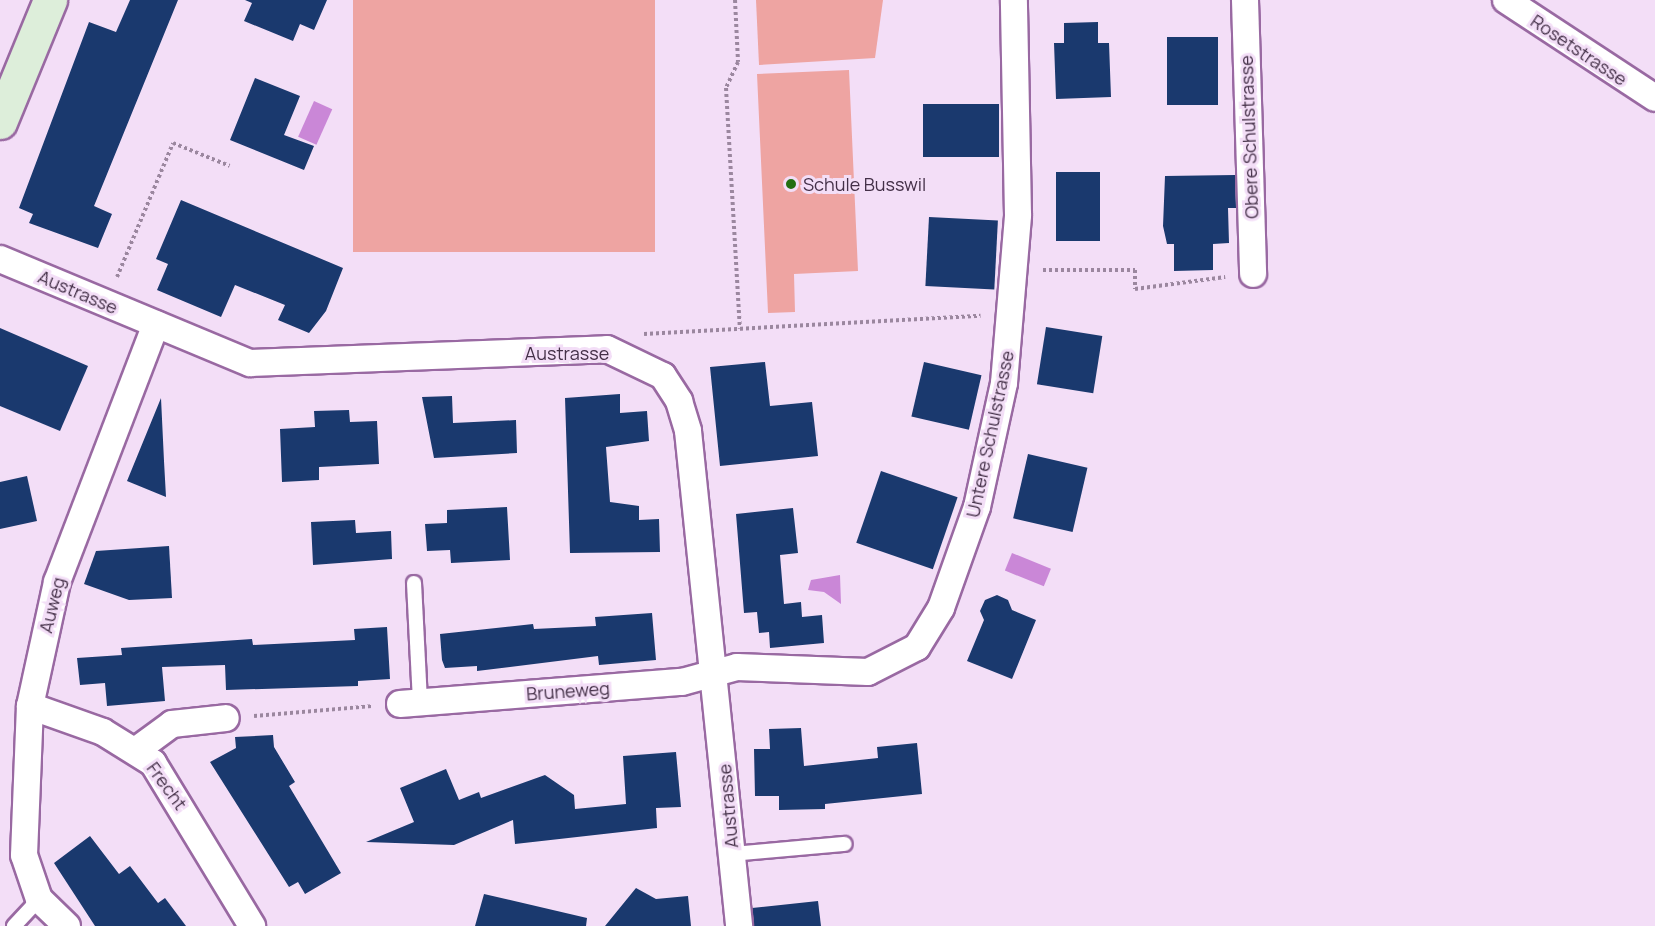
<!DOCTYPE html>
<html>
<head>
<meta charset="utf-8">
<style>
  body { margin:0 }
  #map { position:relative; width:1655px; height:926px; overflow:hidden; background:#f3def7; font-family:Manrope,sans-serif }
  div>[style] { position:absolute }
  .green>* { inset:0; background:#eea4a2; transform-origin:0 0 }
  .water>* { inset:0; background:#ca87d7; transform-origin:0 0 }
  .building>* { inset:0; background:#1a396e; transform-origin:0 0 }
  .path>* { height:4px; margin-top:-2px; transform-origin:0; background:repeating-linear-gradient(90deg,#9b879f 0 3px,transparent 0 6px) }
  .roads { filter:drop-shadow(2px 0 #9969a2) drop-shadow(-2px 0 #9969a2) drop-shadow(0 2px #9969a2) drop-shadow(0 -2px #9969a2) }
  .lane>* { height:14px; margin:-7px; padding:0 7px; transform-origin:7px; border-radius:7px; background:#fff }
  .street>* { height:26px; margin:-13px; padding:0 13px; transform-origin:13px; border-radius:13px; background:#fff }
  .secondary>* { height:33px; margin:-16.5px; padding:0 16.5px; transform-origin:16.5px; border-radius:16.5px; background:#ddeeda }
  .dots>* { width:16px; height:16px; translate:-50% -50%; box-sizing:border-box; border:3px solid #f3def7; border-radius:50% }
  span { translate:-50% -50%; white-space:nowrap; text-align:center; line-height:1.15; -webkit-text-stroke:6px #f3def7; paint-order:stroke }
  .street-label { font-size:18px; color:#443048 }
  .poi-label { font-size:18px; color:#443048 }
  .left { translate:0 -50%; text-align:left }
</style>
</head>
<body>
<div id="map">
  <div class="green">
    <div style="left:353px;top:0;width:302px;height:252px"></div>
    <div style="clip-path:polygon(756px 0,883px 0,875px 58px,759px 65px)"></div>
    <div style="clip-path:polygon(849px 70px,858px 271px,794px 274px,795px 312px,768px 313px,757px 74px)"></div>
  </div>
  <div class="water">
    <div style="left:314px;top:101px;width:20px;height:39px;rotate:24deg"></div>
    <div style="left:1012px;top:553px;width:42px;height:19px;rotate:22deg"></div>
    <div style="clip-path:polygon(840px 575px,841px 604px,824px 592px,808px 590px,811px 580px)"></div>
  </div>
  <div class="building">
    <div style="clip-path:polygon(130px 0,178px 0,94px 206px,112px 214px,98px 248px,29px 223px,33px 214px,19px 208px,89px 22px,116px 32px)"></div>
    <div style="clip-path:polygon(245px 0,327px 0,314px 30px,300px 24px,293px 41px,244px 21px,252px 3px)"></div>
    <div style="clip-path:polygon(1098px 22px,1098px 43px,1109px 43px,1111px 97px,1056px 99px,1054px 43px,1064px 43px,1064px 23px)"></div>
    <div style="left:1167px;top:37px;width:51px;height:68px"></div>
    <div style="clip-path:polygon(255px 78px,300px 96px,284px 135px,314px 146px,304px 170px,230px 140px)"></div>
    <div style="left:999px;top:104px;width:53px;height:76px;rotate:90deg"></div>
    <div style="left:1100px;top:172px;width:69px;height:44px;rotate:90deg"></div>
    <div style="clip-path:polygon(1235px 175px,1236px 208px,1228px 208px,1229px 243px,1213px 244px,1213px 270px,1174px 271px,1174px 244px,1167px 244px,1163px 226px,1165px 176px)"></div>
    <div style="clip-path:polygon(181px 200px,343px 268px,326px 311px,309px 333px,278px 320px,285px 305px,235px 285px,221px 317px,157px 290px,168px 264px,156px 259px)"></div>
    <div style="left:929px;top:217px;width:69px;height:69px;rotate:3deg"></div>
    <div style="left:1046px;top:327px;width:57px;height:58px;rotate:9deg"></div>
    <div style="clip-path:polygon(0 328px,88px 366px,60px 431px,0 406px)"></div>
    <div style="clip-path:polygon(765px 362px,770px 406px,812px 402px,818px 456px,720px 466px,710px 367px)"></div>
    <div style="left:924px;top:362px;width:59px;height:56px;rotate:13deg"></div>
    <div style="clip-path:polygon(620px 394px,620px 413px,647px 411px,649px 441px,606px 447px,610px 502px,639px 506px,639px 520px,659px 519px,660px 552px,570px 553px,565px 398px)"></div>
    <div style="clip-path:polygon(452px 396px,453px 423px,516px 420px,517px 453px,434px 458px,422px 397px)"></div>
    <div style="clip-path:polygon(161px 398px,164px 461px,166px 497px,127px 481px)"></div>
    <div style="clip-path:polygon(349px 410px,350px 422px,377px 421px,379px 464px,319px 467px,319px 480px,282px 482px,280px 429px,315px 427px,314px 411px)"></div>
    <div style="left:1028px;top:454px;width:61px;height:66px;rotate:13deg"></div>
    <div style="left:881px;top:471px;width:81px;height:76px;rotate:19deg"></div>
    <div style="clip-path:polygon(27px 476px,37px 521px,0 529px,0 482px)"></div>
    <div style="clip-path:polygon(507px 507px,510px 560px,451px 563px,450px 550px,427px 551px,425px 524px,447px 523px,447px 510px)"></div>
    <div style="clip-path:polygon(793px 508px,798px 553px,780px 555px,784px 604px,801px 602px,802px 617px,822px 615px,824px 643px,770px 648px,769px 632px,759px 633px,757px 612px,744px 613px,736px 514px)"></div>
    <div style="clip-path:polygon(355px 520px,356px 533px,391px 531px,392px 559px,313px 565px,311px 522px)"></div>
    <div style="clip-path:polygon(169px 546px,172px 598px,129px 600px,84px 584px,96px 551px)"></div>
    <div style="clip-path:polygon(997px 595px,1008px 600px,1012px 610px,1036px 620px,1012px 679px,967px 661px,984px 620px,980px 611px,985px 600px)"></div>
    <div style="clip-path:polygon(652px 613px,656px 660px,599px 665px,598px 656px,477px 671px,477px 666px,445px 668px,442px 660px,440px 634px,533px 624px,534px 629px,596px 626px,595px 617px)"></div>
    <div style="clip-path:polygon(387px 627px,390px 679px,358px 681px,358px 686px,226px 690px,225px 665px,162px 667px,165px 701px,107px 706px,105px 683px,80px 685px,77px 658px,122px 655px,121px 648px,252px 639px,253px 645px,355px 640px,354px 629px)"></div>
    <div style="clip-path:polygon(801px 728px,804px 766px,878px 758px,877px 747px,917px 743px,922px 794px,825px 804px,825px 809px,779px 810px,779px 796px,755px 796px,754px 749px,770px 749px,769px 729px)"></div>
    <div style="clip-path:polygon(273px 735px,274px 747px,295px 782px,289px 786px,341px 873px,305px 894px,298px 882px,289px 887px,210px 762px,236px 748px,235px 737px)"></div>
    <div style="clip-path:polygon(676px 752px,681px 807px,656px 808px,657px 828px,515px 844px,513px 820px,454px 845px,366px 842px,414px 822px,400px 788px,446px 769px,459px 800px,479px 792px,481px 798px,545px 775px,574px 795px,575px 809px,626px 804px,623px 756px)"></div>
    <div style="clip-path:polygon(90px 836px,119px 874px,130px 866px,158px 903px,165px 898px,186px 926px,95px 926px,54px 863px)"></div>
    <div style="clip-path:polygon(636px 888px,656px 899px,688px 896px,691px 926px,605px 926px)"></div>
    <div style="clip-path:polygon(484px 894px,587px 918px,586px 926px,475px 926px)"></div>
    <div style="clip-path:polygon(818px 901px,821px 926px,754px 926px,752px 908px)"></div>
  </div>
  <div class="path">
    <div style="left:735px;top:0;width:62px;rotate:87.2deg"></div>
    <div style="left:738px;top:62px;width:29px;rotate:115deg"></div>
    <div style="left:726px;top:88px;width:241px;rotate:86.7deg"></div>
    <div style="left:1043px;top:270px;width:92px"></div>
    <div style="left:1135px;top:270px;width:19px;rotate:90deg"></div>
    <div style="left:1135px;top:289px;width:91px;rotate:-7.6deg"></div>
    <div style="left:117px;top:277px;width:145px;rotate:-67.3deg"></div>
    <div style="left:173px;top:143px;width:61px;rotate:22deg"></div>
    <div style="left:644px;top:334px;width:337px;rotate:-3.1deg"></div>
    <div style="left:254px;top:716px;width:118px;rotate:-4.8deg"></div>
  </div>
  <div class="roads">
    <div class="lane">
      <div style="left:414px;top:583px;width:119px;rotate:87.1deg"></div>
      <div style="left:732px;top:854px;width:113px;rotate:-5.1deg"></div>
      <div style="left:14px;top:926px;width:37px;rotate:-47deg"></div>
    </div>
    <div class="street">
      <div style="left:1245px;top:0;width:274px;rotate:88.3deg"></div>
      <div style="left:1506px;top:0;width:178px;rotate:33.3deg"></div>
      <div style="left:0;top:259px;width:271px;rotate:22.6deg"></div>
      <div style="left:250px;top:363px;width:357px;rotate:-2.2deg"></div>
      <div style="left:607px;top:349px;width:62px;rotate:25.7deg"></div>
      <div style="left:663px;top:376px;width:30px;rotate:57deg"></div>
      <div style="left:679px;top:401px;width:31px;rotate:73deg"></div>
      <div style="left:688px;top:431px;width:498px;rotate:84.1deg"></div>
      <div style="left:400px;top:704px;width:283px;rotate:-4.5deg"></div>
      <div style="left:682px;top:682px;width:57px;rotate:-15.3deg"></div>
      <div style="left:737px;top:667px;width:131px;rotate:2.2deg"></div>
      <div style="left:868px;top:672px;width:55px;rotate:-27deg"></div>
      <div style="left:917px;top:647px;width:46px;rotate:-58.4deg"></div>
      <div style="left:941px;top:608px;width:107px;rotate:-70.4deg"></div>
      <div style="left:977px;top:507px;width:127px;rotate:-77.7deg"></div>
      <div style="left:1004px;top:383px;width:169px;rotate:-85.2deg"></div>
      <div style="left:1018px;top:215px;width:215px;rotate:-91.1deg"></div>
      <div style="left:30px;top:706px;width:77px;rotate:19.6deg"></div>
      <div style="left:103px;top:732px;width:59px;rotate:31.8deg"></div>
      <div style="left:153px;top:763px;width:191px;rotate:58.7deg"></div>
      <div style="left:138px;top:749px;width:42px;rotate:-36.3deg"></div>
      <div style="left:172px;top:724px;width:54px;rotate:-6.3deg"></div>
      <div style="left:67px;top:926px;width:39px;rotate:-136deg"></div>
      <div style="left:39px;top:899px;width:46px;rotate:-108.8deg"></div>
      <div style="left:24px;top:855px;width:149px;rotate:-87.7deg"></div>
      <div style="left:30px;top:706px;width:127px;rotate:-77.7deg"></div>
      <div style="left:57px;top:582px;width:276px;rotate:-69deg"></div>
    </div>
    <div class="secondary">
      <div style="left:0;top:122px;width:132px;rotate:-67.7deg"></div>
    </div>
  </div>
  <div class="dots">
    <div style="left:791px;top:184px;background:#236f13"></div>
  </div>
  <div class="street-label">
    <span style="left:1579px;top:50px;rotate:34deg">Rosetstrasse</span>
    <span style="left:1249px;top:137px;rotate:-92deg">Obere Schulstrasse</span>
    <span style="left:78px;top:292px;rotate:23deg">Austrasse</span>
    <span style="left:567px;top:353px">Austrasse</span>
    <span style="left:990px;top:434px;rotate:-78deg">Untere Schulstrasse</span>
    <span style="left:52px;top:605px;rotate:-76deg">Auweg</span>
    <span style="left:568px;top:691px;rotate:-4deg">Bruneweg</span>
    <span style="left:167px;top:786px;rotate:54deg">Frecht</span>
    <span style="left:728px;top:806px;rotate:-95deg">Austrasse</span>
  </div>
  <div class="poi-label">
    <span class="left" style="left:803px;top:184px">Schule Busswil</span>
  </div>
</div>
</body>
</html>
